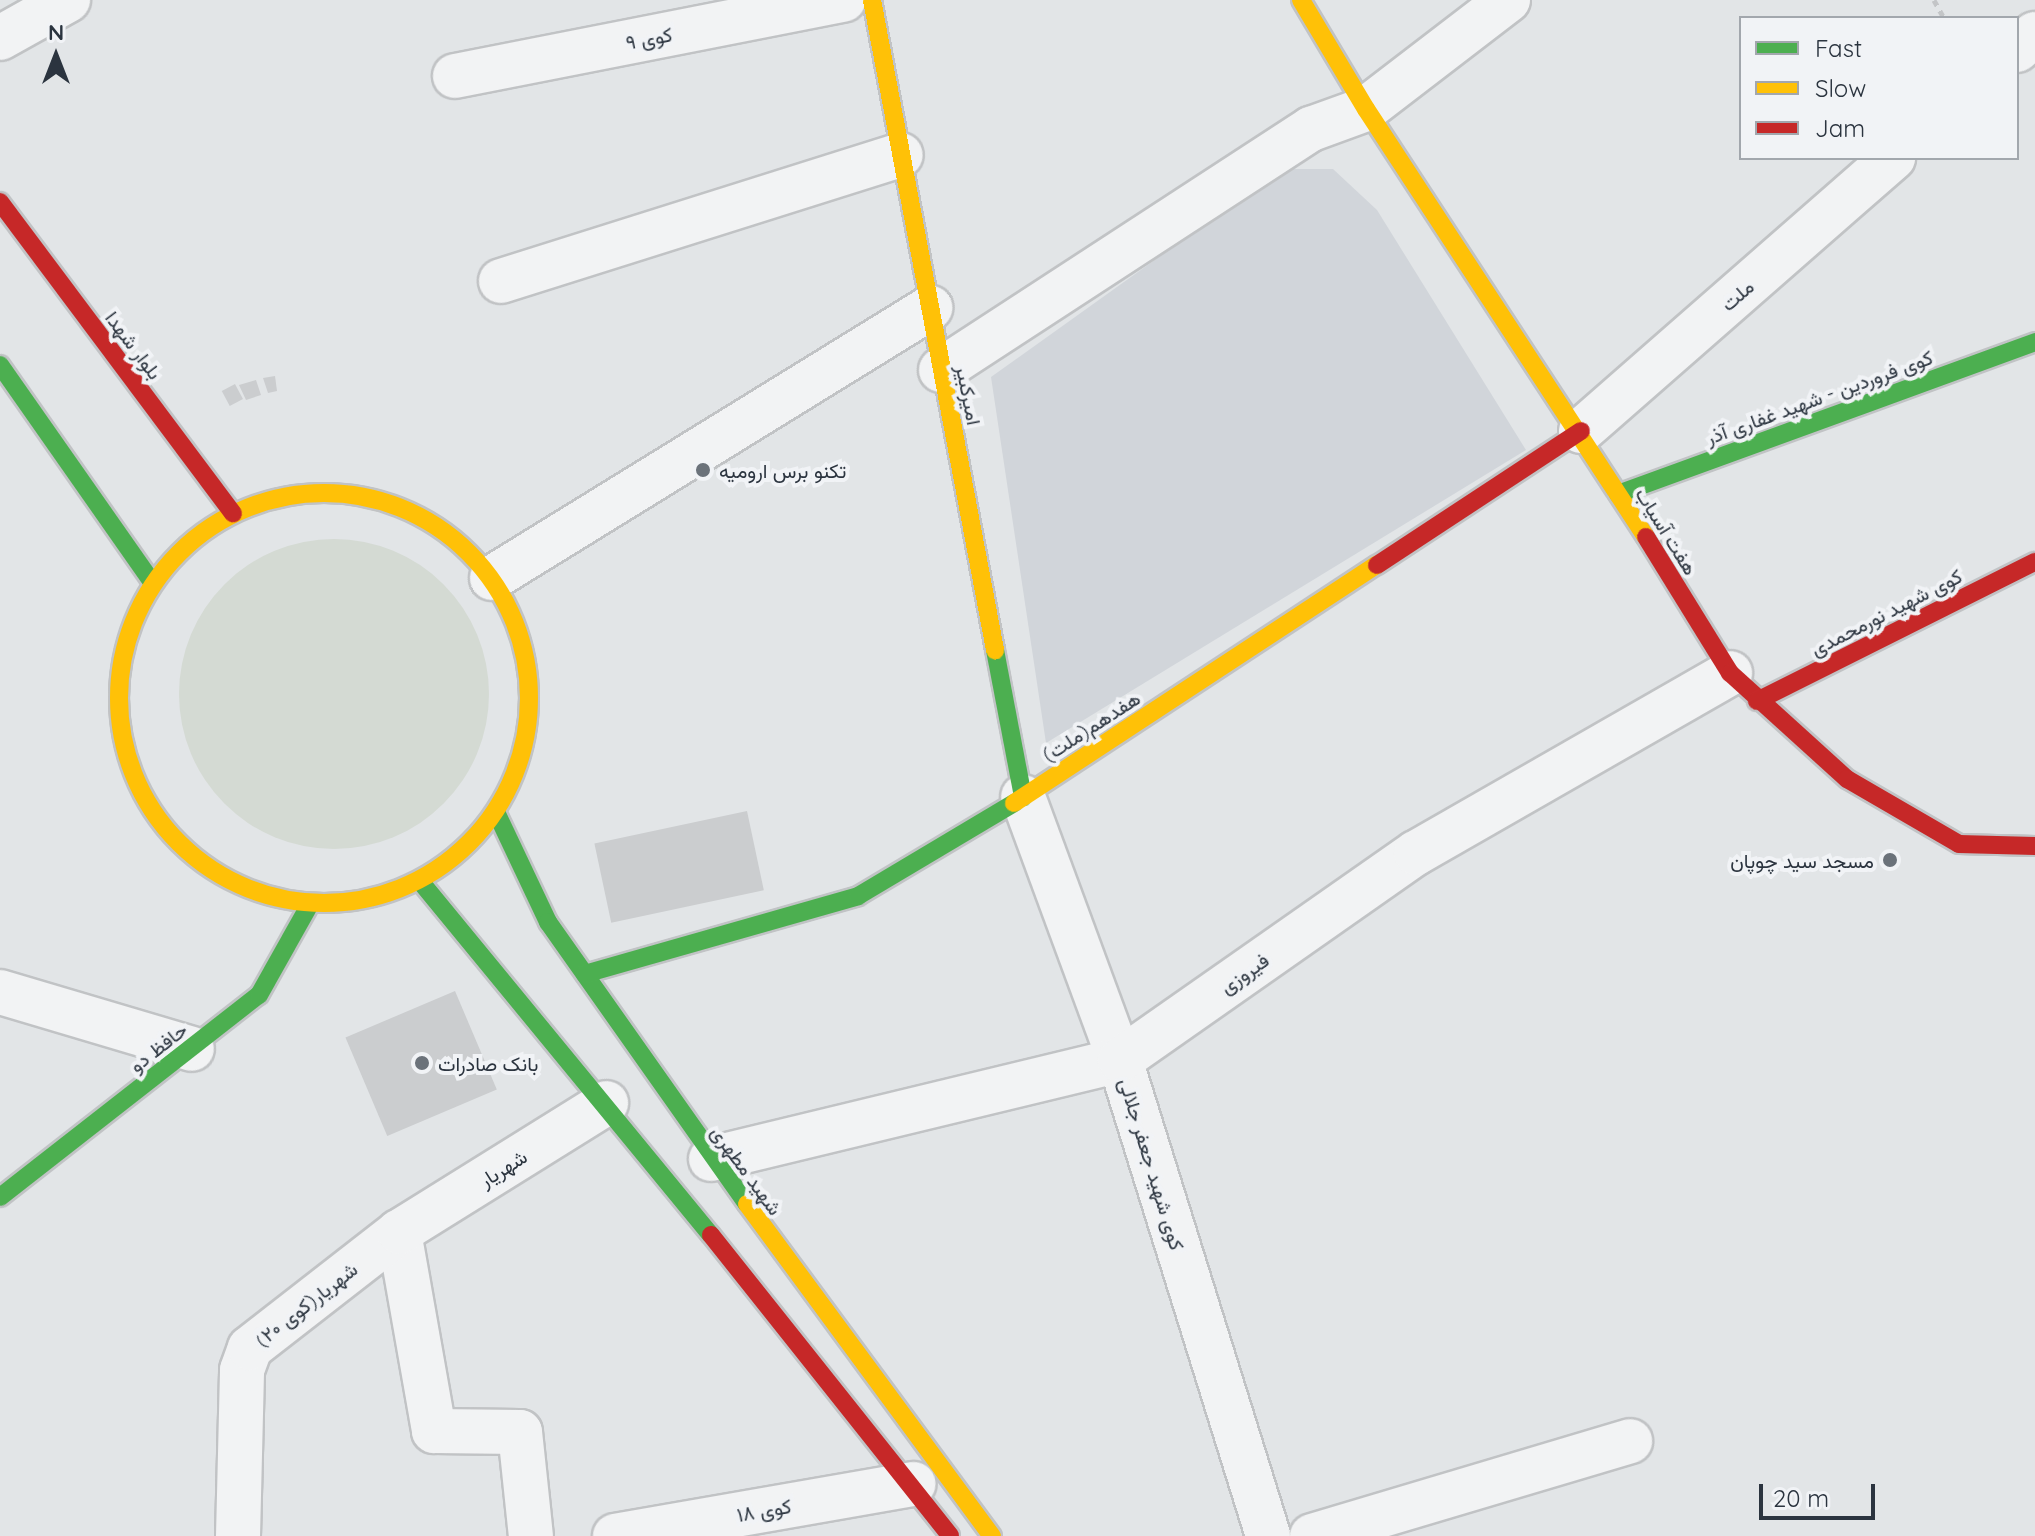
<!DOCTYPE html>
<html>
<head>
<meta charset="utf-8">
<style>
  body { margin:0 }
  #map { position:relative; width:2035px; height:1536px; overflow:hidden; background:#e2e5e7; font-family:Quicksand,Vazirmatn,sans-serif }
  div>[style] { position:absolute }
  .built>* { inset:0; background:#d1d5da }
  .green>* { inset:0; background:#d4dad3 }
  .round { border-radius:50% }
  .building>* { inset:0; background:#cbcdcf; transform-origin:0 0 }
  .path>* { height:5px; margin-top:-2.5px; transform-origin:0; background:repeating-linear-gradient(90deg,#c3c5c7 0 6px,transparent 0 12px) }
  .roads { filter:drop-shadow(2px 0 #c1c3c5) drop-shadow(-2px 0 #c1c3c5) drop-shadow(0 2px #c1c3c5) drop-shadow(0 -2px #c1c3c5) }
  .street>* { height:44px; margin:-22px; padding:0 22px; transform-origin:22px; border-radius:22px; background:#f2f3f4 }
  .fast>* { height:18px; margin:-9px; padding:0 9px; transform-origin:9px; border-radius:9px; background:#4caf50 }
  .slow>* { height:18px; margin:-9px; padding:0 9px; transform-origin:9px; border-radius:9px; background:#ffc107 }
  .slow>.ring { margin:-9px; padding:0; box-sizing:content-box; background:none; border:18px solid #ffc107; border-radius:50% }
  .jam>* { height:18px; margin:-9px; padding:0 9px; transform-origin:9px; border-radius:9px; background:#c62828 }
  .dots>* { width:22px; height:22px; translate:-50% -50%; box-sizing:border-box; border:4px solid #f1f3f6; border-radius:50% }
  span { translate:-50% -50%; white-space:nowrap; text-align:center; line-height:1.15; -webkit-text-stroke:8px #f1f3f6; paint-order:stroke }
  .street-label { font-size:20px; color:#2b343f }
  .poi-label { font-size:20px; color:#2b343f }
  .left { translate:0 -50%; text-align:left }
  .right { translate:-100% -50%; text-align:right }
  .legend { position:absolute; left:1739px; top:16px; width:280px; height:144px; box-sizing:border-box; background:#f1f3f6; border:2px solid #a2a7ad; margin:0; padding:10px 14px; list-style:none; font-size:24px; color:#2b343f }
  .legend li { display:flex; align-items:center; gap:16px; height:40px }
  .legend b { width:40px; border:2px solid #a2a7ad }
  .north { position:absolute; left:16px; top:16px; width:80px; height:80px; -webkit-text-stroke:6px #f1f3f6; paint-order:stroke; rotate:0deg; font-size:22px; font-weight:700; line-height:32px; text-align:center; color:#2b343f }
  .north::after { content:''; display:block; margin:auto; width:28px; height:36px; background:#2b343f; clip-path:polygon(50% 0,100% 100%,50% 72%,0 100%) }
  .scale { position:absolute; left:1759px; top:1484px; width:116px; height:36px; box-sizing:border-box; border:4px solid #2b343f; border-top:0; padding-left:10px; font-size:24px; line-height:28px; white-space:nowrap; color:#2b343f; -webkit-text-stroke:6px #f1f3f6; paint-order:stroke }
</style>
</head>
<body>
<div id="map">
  <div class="built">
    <div style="clip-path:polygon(1282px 169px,1333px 169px,1377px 210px,1526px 450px,1046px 743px,991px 377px)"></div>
  </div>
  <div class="green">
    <div class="round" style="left:179px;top:539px;width:310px;height:310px"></div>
  </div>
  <div class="building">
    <div style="clip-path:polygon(275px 376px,277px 391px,268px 393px,263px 378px)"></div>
    <div style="clip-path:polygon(256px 380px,261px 395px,246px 400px,239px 385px)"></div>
    <div style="left:235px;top:384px;width:17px;height:15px;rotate:62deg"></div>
    <div style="left:747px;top:811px;width:81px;height:156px;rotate:78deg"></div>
    <div style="left:455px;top:991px;width:107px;height:119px;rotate:67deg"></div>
  </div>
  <div class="path">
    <div style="left:1934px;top:0;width:21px;rotate:61deg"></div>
  </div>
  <div class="roads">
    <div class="street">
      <div style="left:0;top:38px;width:78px;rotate:-29.2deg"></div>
      <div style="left:2017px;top:50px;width:24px;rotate:-42deg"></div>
      <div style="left:455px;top:76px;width:396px;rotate:-11.1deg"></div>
      <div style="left:501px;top:281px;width:419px;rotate:-17.5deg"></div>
      <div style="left:941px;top:370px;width:442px;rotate:-33.1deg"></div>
      <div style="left:1311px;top:129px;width:59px;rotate:-20deg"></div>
      <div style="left:1366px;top:109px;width:179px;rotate:-37.5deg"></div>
      <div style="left:1581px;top:431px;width:415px;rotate:-41.2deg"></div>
      <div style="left:492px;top:578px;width:515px;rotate:-31.65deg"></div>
      <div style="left:1023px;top:797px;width:280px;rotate:69.8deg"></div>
      <div style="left:1120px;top:1060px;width:498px;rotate:72.7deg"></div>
      <div style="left:0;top:992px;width:200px;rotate:16.5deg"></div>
      <div style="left:711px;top:1159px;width:421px;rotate:-13.6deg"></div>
      <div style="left:1120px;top:1060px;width:361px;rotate:-35deg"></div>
      <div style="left:1416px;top:853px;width:362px;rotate:-29.8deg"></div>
      <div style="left:399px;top:1232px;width:202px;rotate:80deg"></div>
      <div style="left:434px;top:1431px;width:86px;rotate:0.7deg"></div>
      <div style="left:520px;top:1432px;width:105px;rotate:84deg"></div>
      <div style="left:238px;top:1536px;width:166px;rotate:-88.6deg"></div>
      <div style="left:242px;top:1370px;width:23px;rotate:-70deg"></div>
      <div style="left:250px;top:1348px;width:189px;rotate:-37.9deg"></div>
      <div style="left:399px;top:1232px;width:244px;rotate:-31.9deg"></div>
      <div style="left:615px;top:1536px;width:303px;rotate:-9.9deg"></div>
      <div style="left:1312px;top:1536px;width:332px;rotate:-16.6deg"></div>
    </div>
    <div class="fast">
      <div style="left:0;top:365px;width:265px;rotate:55deg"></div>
      <div style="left:1618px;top:494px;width:444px;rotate:-20deg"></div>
      <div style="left:995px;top:650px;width:150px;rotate:79.2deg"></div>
      <div style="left:496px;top:812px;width:122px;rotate:64.7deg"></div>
      <div style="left:548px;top:922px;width:345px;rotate:54.8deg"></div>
      <div style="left:420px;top:881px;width:458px;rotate:50.6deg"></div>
      <div style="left:585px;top:974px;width:284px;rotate:-15.9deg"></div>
      <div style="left:858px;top:896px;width:182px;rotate:-30.8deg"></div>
      <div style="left:0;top:1197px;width:328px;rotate:-38deg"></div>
      <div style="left:259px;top:995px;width:104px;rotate:-60.7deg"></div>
    </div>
    <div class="slow">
      <div style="left:872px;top:0;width:662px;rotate:79.28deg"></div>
      <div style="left:1301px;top:0;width:127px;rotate:59.2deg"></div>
      <div style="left:1366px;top:109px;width:511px;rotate:56.81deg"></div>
      <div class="ring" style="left:119px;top:493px;width:392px;height:392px"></div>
      <div style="left:1014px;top:803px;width:434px;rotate:-33.3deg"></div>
      <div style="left:747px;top:1204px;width:413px;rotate:53.6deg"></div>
    </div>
    <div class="jam">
      <div style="left:0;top:202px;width:389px;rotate:53.2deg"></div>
      <div style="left:1646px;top:537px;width:160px;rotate:58.3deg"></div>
      <div style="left:1730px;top:673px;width:158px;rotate:42.2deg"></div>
      <div style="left:1847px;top:779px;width:129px;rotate:30.1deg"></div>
      <div style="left:1959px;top:844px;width:76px;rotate:1.5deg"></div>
      <div style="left:1377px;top:565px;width:244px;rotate:-33.3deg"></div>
      <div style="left:1757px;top:701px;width:311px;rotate:-26.6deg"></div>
      <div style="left:711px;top:1235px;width:384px;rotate:51.5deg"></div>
    </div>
  </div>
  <div class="dots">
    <div style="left:703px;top:470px;background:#6b727a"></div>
    <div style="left:1890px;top:860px;background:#6b727a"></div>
    <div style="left:422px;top:1063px;background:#6b727a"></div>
  </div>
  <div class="street-label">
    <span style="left:649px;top:38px;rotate:-11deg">کوی ۹</span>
    <span style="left:1737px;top:295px;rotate:-41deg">ملت</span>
    <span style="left:134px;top:345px;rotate:53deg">بلوار شهدا</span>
    <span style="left:969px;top:395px;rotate:79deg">امیرکبیر</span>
    <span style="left:1819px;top:397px;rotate:-20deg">کوی فروردین - شهید غفاری آذر</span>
    <span style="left:1667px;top:531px;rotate:58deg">هفت آسیاب</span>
    <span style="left:1886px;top:612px;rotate:-27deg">کوی شهید نورمحمدی</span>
    <span style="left:1091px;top:726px;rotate:-33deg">هفدهم(ملت)</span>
    <span style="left:1244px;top:973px;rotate:-35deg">فیروزی</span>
    <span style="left:158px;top:1047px;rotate:-38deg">حافظ دو</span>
    <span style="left:1152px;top:1164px;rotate:73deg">کوی شهید جعفر جلالی</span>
    <span style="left:503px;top:1168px;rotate:-32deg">شهریار</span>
    <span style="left:747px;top:1170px;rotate:54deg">شهید مطهری</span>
    <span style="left:306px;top:1304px;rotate:-38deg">شهریار(کوی ۲۰)</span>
    <span style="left:764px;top:1510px;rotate:-10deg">کوی ۱۸</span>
  </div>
  <div class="poi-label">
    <span class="left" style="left:719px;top:470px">تکنو برس ارومیه</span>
    <span class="right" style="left:1874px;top:860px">مسجد سید چوپان</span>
    <span class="left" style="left:438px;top:1063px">بانک صادرات</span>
  </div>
  <ul class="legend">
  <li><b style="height:10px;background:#4caf50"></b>Fast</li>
  <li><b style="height:10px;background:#ffc107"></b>Slow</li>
  <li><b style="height:10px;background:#c62828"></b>Jam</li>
  </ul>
  <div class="north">N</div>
  <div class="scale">20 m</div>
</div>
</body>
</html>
